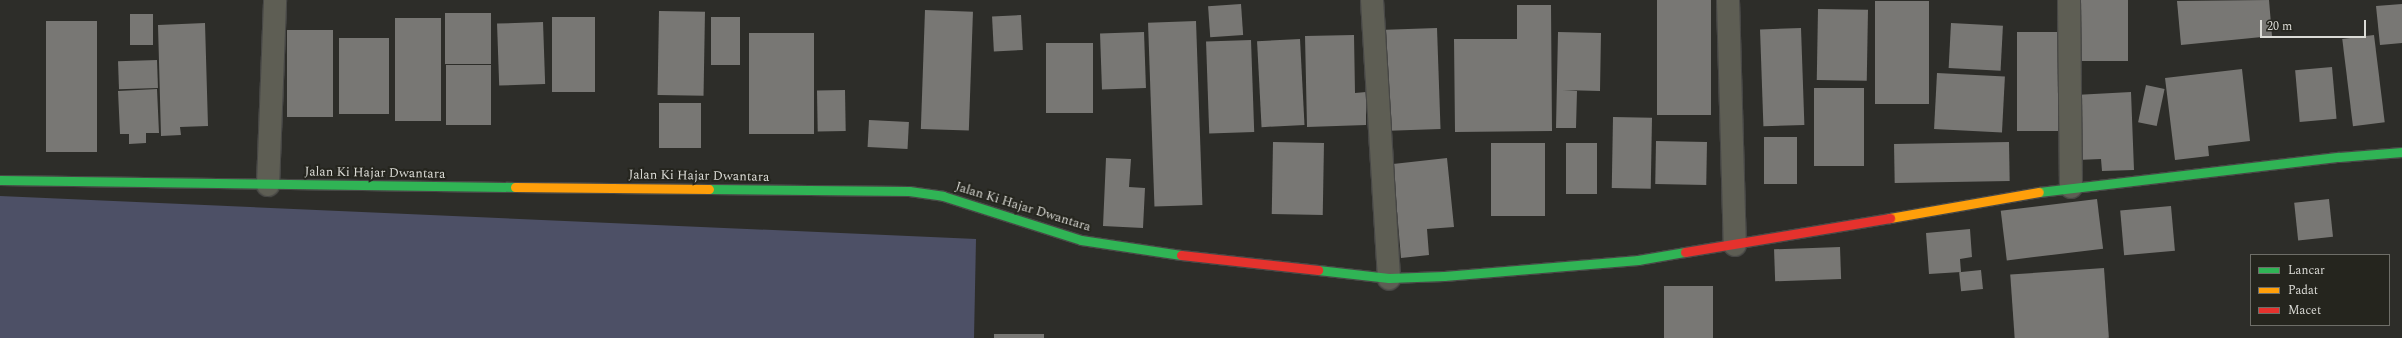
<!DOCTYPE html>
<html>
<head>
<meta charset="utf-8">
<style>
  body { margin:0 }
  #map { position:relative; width:2402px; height:338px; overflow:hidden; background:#2d2d29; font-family:Spectral,serif }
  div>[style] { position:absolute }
  .forest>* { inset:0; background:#4d5066 }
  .building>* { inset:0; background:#787774; transform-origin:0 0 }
  .roads { filter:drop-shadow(1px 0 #484846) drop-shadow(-1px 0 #484846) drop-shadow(0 1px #484846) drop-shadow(0 -1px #484846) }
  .street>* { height:22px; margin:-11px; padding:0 11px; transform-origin:11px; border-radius:11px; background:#5e5e54 }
  .fast>* { height:9px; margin:-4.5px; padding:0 4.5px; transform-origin:4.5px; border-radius:4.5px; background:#30b455 }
  .slow>* { height:9px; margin:-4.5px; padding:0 4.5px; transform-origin:4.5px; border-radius:4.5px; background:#ff9f0a }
  .jam>* { height:9px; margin:-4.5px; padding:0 4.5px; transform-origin:4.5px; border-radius:4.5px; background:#e5322d }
  span { translate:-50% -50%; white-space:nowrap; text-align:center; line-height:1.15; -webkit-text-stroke:4px #25251e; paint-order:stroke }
  .street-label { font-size:13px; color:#dbdbd6 }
  .legend { position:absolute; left:2250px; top:254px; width:140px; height:72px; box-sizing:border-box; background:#25251e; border:1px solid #6e6e68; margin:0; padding:5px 7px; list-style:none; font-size:12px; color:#dbdbd6 }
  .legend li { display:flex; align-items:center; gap:8px; height:20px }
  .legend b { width:20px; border:1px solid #6e6e68 }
  .scale { position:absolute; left:2260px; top:20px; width:106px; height:18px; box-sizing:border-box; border:2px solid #dbdbd6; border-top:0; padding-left:5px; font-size:12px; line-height:14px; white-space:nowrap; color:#dbdbd6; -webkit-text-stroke:3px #25251e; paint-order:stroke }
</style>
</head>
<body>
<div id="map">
  <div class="forest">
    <div style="clip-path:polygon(0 196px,976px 239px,974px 338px,0 338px)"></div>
  </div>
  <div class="building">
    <div style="left:1657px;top:0;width:54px;height:115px"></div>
    <div style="left:2079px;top:0;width:49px;height:61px"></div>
    <div style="clip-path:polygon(2269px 0,2272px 36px,2181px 45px,2177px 1px)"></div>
    <div style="left:1875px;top:1px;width:54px;height:103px"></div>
    <div style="left:1241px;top:4px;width:31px;height:33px;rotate:86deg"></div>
    <div style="clip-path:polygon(2402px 4px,2402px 43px,2380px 45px,2376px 6px)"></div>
    <div style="clip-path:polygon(1517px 5px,1551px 5px,1552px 131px,1455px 132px,1454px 39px,1517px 39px)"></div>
    <div style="left:1818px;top:9px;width:50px;height:71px;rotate:1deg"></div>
    <div style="left:925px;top:10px;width:48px;height:119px;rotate:2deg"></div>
    <div style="left:659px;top:11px;width:46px;height:84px;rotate:1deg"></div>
    <div style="left:445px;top:13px;width:46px;height:51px"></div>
    <div style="left:130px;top:14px;width:23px;height:31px"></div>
    <div style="left:1021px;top:15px;width:35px;height:29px;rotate:87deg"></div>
    <div style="left:552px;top:17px;width:43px;height:75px"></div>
    <div style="left:711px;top:17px;width:29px;height:48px"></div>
    <div style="left:441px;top:18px;width:103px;height:46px;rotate:90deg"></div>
    <div style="left:46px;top:21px;width:51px;height:131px"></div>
    <div style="left:1196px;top:21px;width:184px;height:48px;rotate:88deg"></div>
    <div style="left:543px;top:22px;width:62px;height:46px;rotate:88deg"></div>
    <div style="clip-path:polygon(205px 23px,208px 126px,180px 127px,181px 135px,161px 136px,158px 25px)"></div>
    <div style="left:1951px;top:23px;width:52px;height:45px;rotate:3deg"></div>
    <div style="left:1437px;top:28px;width:101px;height:51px;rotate:88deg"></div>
    <div style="left:1801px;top:28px;width:97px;height:41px;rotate:88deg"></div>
    <div style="left:287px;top:30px;width:46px;height:87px"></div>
    <div style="left:1144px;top:32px;width:56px;height:44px;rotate:88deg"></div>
    <div style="clip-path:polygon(1558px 32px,1601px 33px,1600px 91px,1563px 90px,1577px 91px,1576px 128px,1556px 128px)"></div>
    <div style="left:2017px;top:32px;width:47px;height:99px"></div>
    <div style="left:749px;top:33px;width:65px;height:101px"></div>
    <div style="clip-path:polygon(1354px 35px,1355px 93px,1366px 92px,1366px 125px,1307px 127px,1305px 36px)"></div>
    <div style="left:2374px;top:35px;width:88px;height:32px;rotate:83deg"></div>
    <div style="left:339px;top:38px;width:50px;height:76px"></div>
    <div style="left:1300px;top:39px;width:86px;height:43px;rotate:87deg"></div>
    <div style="left:1251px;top:40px;width:92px;height:45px;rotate:88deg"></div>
    <div style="left:1046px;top:43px;width:47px;height:70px"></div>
    <div style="left:157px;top:60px;width:28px;height:39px;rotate:88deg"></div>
    <div style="left:491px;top:65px;width:60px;height:45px;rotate:90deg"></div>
    <div style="left:2332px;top:67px;width:52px;height:37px;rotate:85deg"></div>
    <div style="clip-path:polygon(2242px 69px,2250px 141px,2208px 146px,2209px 156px,2175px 160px,2165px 78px)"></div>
    <div style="left:1937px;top:73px;width:68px;height:56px;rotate:3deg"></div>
    <div style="left:2146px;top:85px;width:19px;height:38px;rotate:12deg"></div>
    <div style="left:1814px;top:88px;width:50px;height:78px"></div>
    <div style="clip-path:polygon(157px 89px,159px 133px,146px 133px,146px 143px,129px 144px,129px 134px,120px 134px,118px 91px)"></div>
    <div style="left:845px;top:90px;width:41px;height:28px;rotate:89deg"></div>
    <div style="clip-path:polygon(2131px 92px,2134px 170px,2102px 171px,2101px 159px,2077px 160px,2075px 95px)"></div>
    <div style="left:659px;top:103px;width:42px;height:45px"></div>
    <div style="left:1613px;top:117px;width:39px;height:71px;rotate:1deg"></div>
    <div style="left:869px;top:120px;width:40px;height:27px;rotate:3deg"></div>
    <div style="left:1797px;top:137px;width:47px;height:33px;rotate:90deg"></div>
    <div style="left:1656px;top:141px;width:51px;height:43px;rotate:1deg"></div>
    <div style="left:1273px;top:142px;width:51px;height:72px;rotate:1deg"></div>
    <div style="left:2009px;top:142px;width:39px;height:115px;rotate:89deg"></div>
    <div style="left:1491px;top:143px;width:54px;height:73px"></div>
    <div style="left:1566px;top:143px;width:31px;height:51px"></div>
    <div style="clip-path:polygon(1106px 158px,1131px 159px,1129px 187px,1145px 188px,1143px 228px,1103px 226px)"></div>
    <div style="clip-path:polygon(1447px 158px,1454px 227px,1427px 229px,1429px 255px,1401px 258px,1393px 164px)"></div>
    <div style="left:2097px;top:199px;width:50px;height:97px;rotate:83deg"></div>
    <div style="left:2329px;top:199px;width:38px;height:35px;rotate:84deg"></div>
    <div style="left:2171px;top:206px;width:45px;height:51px;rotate:85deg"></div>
    <div style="clip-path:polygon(1970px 229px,1972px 257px,1960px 259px,1961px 272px,1929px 274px,1926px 233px)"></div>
    <div style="left:1840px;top:247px;width:32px;height:66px;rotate:88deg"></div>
    <div style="left:2104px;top:268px;width:70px;height:94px;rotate:86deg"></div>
    <div style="left:1981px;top:270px;width:19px;height:22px;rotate:84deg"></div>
    <div style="left:1664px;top:286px;width:49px;height:52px"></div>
    <div style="left:994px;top:334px;width:50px;height:4px"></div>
  </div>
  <div class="roads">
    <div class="street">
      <div style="left:1372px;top:0;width:279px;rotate:86.5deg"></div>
      <div style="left:1728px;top:0;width:245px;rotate:88.4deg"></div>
      <div style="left:2069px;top:0;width:187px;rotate:89.4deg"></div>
      <div style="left:268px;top:185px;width:185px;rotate:-87.8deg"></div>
    </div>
    <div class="fast">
      <div style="left:0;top:180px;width:515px;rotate:0.78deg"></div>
      <div style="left:709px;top:189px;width:200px;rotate:0.6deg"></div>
      <div style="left:909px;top:191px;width:34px;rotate:8deg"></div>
      <div style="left:943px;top:196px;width:145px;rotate:17.7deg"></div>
      <div style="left:1081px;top:240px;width:101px;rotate:8.5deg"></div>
      <div style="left:2039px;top:192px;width:302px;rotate:-6.7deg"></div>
      <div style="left:2339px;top:157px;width:63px;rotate:-4.5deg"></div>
      <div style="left:1318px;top:270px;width:71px;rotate:6.4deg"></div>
      <div style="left:1389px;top:278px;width:55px;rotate:-2.1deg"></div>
      <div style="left:1444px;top:276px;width:195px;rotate:-4.7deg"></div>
      <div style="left:1638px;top:260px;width:48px;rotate:-9.7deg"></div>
    </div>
    <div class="slow">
      <div style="left:515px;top:187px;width:194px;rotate:0.6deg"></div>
      <div style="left:1890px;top:218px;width:151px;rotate:-9.9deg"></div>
    </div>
    <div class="jam">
      <div style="left:1685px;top:252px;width:208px;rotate:-9.4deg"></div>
      <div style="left:1181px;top:255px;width:138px;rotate:6.2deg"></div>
    </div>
  </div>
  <div class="street-label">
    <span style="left:375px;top:173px;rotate:1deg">Jalan Ki Hajar Dwantara</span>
    <span style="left:699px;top:176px;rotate:1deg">Jalan Ki Hajar Dwantara</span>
    <span style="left:1023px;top:207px;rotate:17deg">Jalan Ki Hajar Dwantara</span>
  </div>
  <ul class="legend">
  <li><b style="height:5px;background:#30b455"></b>Lancar</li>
  <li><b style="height:5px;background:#ff9f0a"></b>Padat</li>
  <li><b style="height:5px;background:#e5322d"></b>Macet</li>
  </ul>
  <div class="scale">20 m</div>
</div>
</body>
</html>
